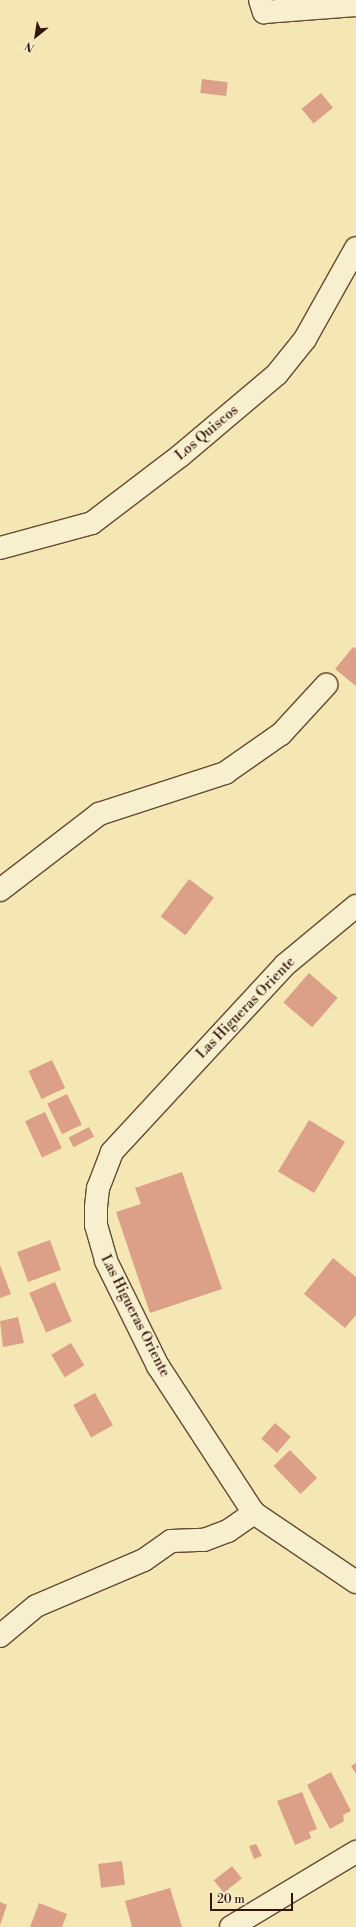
<!DOCTYPE html>
<html>
<head>
<meta charset="utf-8">
<style>
  body { margin:0 }
  #map { position:relative; width:356px; height:1927px; overflow:hidden; background:#f5e7b3; font-family:"Libre Bodoni",serif }
  div>[style] { position:absolute }
  .building>* { inset:0; background:#dca089; transform-origin:0 0 }
  .roads { filter:drop-shadow(1px 0 #644a34) drop-shadow(-1px 0 #644a34) drop-shadow(0 1px #644a34) drop-shadow(0 -1px #644a34) }
  .minor>* { height:22px; margin:-11px; padding:0 11px; transform-origin:11px; border-radius:11px; background:#f8efce }
  span { translate:-50% -50%; white-space:nowrap; text-align:center; line-height:1.15; -webkit-text-stroke:3px #f8efce; paint-order:stroke }
  .street-label { font-size:14px; color:#33150a }
  .north { position:absolute; left:16px; top:16px; width:40px; height:40px; -webkit-text-stroke:3px #f8efce; paint-order:stroke; rotate:210deg; font-size:11px; font-weight:700; line-height:16px; text-align:center; color:#33150a }
  .north::after { content:''; display:block; margin:auto; width:14px; height:18px; background:#33150a; clip-path:polygon(50% 0,100% 100%,50% 72%,0 100%) }
  .scale { position:absolute; left:210px; top:1893px; width:83px; height:18px; box-sizing:border-box; border:2px solid #33150a; border-top:0; padding-left:5px; font-size:12px; line-height:14px; white-space:nowrap; color:#33150a; -webkit-text-stroke:3px #f8efce; paint-order:stroke }
</style>
</head>
<body>
<div id="map">
  <div class="building">
    <div style="left:202px;top:79px;width:26px;height:14px;rotate:7deg"></div>
    <div style="left:321px;top:93px;width:19px;height:25px;rotate:51deg"></div>
    <div style="clip-path:polygon(353px 647px,356px 649px,356px 686px,335px 669px)"></div>
    <div style="left:189px;top:879px;width:31px;height:47px;rotate:37deg"></div>
    <div style="left:309px;top:973px;width:38px;height:39px;rotate:41deg"></div>
    <div style="left:52px;top:1060px;width:31px;height:26px;rotate:65deg"></div>
    <div style="left:67px;top:1094px;width:34px;height:22px;rotate:64deg"></div>
    <div style="left:45px;top:1112px;width:40px;height:22px;rotate:65deg"></div>
    <div style="left:309px;top:1120px;width:42px;height:60px;rotate:31deg"></div>
    <div style="left:89px;top:1127px;width:11px;height:23px;rotate:63deg"></div>
    <div style="clip-path:polygon(182px 1172px,222px 1289px,150px 1313px,116px 1212px,141px 1204px,135px 1188px)"></div>
    <div style="left:50px;top:1240px;width:32px;height:35px;rotate:70deg"></div>
    <div style="clip-path:polygon(333px 1258px,356px 1277px,356px 1315px,345px 1328px,304px 1294px)"></div>
    <div style="clip-path:polygon(0 1265px,11px 1294px,0 1298px)"></div>
    <div style="left:55px;top:1282px;width:43px;height:28px;rotate:67deg"></div>
    <div style="clip-path:polygon(18px 1317px,24px 1343px,3px 1347px,0 1321px)"></div>
    <div style="left:71px;top:1343px;width:26px;height:23px;rotate:59deg"></div>
    <div style="left:95px;top:1393px;width:37px;height:25px;rotate:61deg"></div>
    <div style="left:275px;top:1423px;width:21px;height:21px;rotate:41deg"></div>
    <div style="left:290px;top:1450px;width:39px;height:23px;rotate:46deg"></div>
    <div style="clip-path:polygon(356px 1763px,356px 1774px,351px 1766px)"></div>
    <div style="clip-path:polygon(331px 1772px,351px 1811px,343px 1815px,344px 1821px,330px 1829px,307px 1785px)"></div>
    <div style="clip-path:polygon(302px 1792px,317px 1829px,309px 1832px,311px 1838px,295px 1845px,277px 1801px)"></div>
    <div style="clip-path:polygon(256px 1844px,262px 1856px,254px 1859px,249px 1846px)"></div>
    <div style="left:122px;top:1861px;width:24px;height:24px;rotate:83deg"></div>
    <div style="left:232px;top:1866px;width:16px;height:23px;rotate:52deg"></div>
    <div style="clip-path:polygon(170px 1888px,182px 1927px,132px 1927px,125px 1901px)"></div>
    <div style="clip-path:polygon(0 1902px,7px 1905px,0 1925px)"></div>
    <div style="clip-path:polygon(39px 1903px,67px 1914px,62px 1927px,30px 1927px)"></div>
  </div>
  <div class="roads">
    <div class="minor">
      <div style="left:260px;top:0;width:13px;rotate:72deg"></div>
      <div style="left:264px;top:12px;width:92px;rotate:-4.4deg"></div>
      <div style="left:0;top:548px;width:95px;rotate:-15.2deg"></div>
      <div style="left:92px;top:523px;width:111px;rotate:-37.3deg"></div>
      <div style="left:180px;top:456px;width:127px;rotate:-40.2deg"></div>
      <div style="left:277px;top:374px;width:45px;rotate:-51.3deg"></div>
      <div style="left:305px;top:339px;width:104px;rotate:-60.7deg"></div>
      <div style="left:0;top:890px;width:125px;rotate:-37.5deg"></div>
      <div style="left:99px;top:814px;width:133px;rotate:-18deg"></div>
      <div style="left:225px;top:773px;width:68px;rotate:-34.9deg"></div>
      <div style="left:281px;top:734px;width:67px;rotate:-47.4deg"></div>
      <div style="left:356px;top:906px;width:92px;rotate:140.3deg"></div>
      <div style="left:285px;top:965px;width:255px;rotate:132.8deg"></div>
      <div style="left:112px;top:1152px;width:39px;rotate:111deg"></div>
      <div style="left:98px;top:1188px;width:19px;rotate:96deg"></div>
      <div style="left:96px;top:1207px;width:18px;rotate:90deg"></div>
      <div style="left:96px;top:1225px;width:37px;rotate:74deg"></div>
      <div style="left:106px;top:1261px;width:117px;rotate:63.7deg"></div>
      <div style="left:158px;top:1366px;width:176px;rotate:56.9deg"></div>
      <div style="left:254px;top:1513px;width:123px;rotate:34.1deg"></div>
      <div style="left:0;top:1636px;width:47px;rotate:-39.8deg"></div>
      <div style="left:36px;top:1606px;width:117px;rotate:-23.1deg"></div>
      <div style="left:144px;top:1560px;width:33px;rotate:-35deg"></div>
      <div style="left:171px;top:1541px;width:33px;rotate:-2deg"></div>
      <div style="left:204px;top:1540px;width:26px;rotate:-21deg"></div>
      <div style="left:228px;top:1531px;width:32px;rotate:-35deg"></div>
      <div style="left:231px;top:1927px;width:146px;rotate:-31deg"></div>
    </div>
  </div>
  <div class="street-label">
    <span style="left:207px;top:433px;rotate:-40deg">Los Quiscos</span>
    <span style="left:246px;top:1008px;rotate:-46deg">Las Higueras Oriente</span>
    <span style="left:135px;top:1316px;rotate:63deg">Las Higueras Oriente</span>
  </div>
  <div class="north">N</div>
  <div class="scale">20 m</div>
</div>
</body>
</html>
